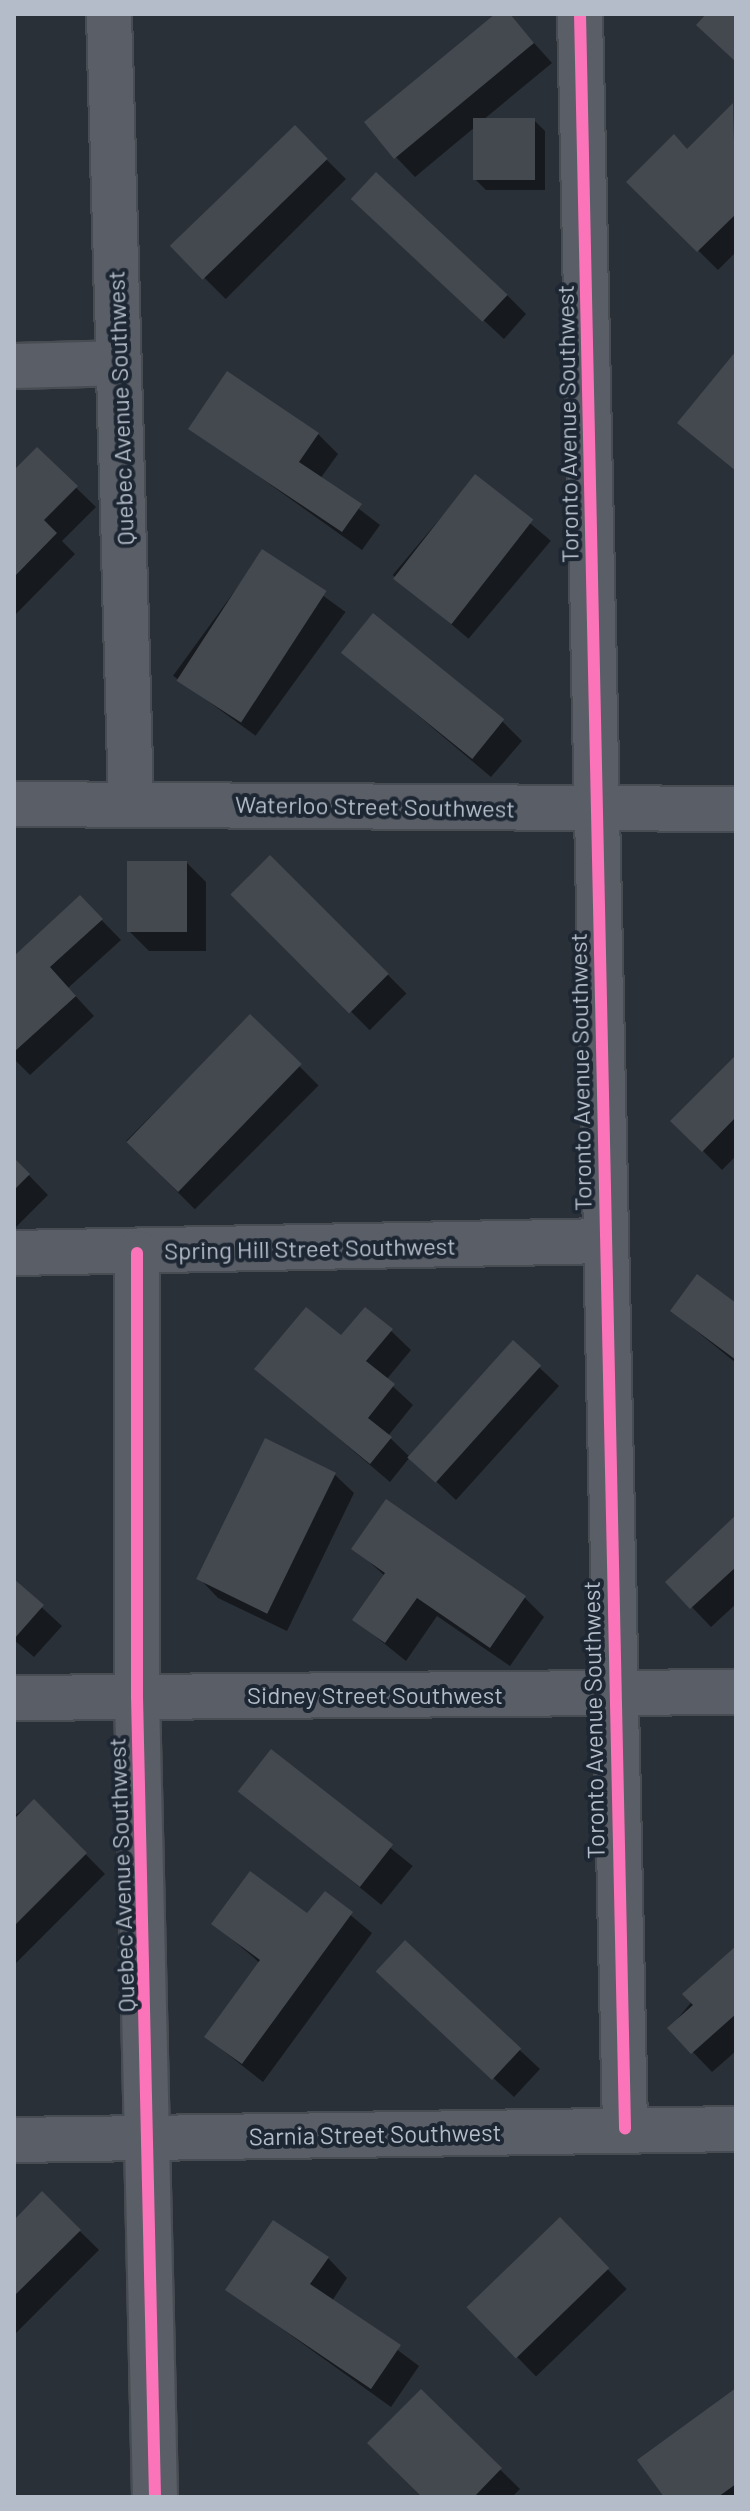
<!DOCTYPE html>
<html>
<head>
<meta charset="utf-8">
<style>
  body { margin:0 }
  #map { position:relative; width:750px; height:2511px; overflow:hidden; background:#2a3038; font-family:Barlow,sans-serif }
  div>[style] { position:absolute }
  .shadow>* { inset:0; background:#0007; transform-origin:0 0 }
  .building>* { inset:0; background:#444950; transform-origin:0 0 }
  .roads { filter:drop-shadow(2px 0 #484c53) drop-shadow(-2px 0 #484c53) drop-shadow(0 2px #484c53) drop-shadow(0 -2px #484c53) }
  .minor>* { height:44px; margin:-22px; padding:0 22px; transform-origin:22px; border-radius:22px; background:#5a5e66 }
  .cycleway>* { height:12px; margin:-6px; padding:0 6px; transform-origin:6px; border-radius:6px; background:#fb73b8 }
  span { translate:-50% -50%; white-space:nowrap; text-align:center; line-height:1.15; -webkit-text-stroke:8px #1d2633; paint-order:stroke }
  .street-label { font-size:24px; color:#b4bcc9 }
  .frame { position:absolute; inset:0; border:16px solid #b4bcc9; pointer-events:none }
</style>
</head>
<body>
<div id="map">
  <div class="shadow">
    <div style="clip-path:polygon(498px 14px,508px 14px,552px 63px,483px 120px,534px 120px,545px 131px,545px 190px,486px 190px,475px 179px,475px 127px,415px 177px,396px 157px)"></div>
    <div style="clip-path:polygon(733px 106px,736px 252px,718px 270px,629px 182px,688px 151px)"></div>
    <div style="left:295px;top:128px;width:72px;height:170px;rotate:45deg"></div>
    <div style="clip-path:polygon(373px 218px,507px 295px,526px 314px,504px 339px)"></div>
    <div style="clip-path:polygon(191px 428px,318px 434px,338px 454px,320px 479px,380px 525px,362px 550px)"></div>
    <div style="clip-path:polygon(37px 450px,96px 507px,62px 541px,75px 554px,14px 616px,14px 473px)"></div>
    <div style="left:475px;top:477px;width:99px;height:128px;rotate:40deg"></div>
    <div style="left:263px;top:552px;width:102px;height:153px;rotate:36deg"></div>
    <div style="clip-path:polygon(344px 653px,502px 721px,522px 741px,491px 777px)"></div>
    <div style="left:270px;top:857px;width:193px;height:52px;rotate:45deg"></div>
    <div style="clip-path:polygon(187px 863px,206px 882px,206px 951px,149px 951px,129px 931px)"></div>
    <div style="clip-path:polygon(80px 898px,121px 940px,68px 988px,94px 1016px,30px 1075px,14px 1059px,14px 958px)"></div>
    <div style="left:250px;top:1017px;width:97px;height:175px;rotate:45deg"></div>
    <div style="clip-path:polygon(736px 1058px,736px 1156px,722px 1170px,673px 1121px)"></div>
    <div style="clip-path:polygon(14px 1160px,48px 1195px,14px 1229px)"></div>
    <div style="clip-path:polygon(736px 1305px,736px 1363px,672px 1311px)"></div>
    <div style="clip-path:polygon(391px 1331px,411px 1350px,386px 1380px,413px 1405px,388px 1436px,410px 1457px,513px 1343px,559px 1386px,456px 1500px,410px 1457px,390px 1482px,257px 1369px,341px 1338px)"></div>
    <div style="clip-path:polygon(334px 1474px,354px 1493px,287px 1631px,218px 1598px,199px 1578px)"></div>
    <div style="clip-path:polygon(736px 1518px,736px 1604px,711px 1627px,668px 1582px)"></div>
    <div style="clip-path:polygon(354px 1548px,525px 1598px,544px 1617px,510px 1666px,437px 1616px,406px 1661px,355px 1620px,385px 1576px)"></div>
    <div style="clip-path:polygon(14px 1582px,62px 1626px,34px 1657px,14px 1640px)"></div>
    <div style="left:272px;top:1752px;width:181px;height:50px;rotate:39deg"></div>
    <div style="clip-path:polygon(34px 1802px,105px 1874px,14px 1965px,14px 1816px)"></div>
    <div style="clip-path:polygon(325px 1894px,372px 1933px,263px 2082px,206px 2037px,260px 1963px,214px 1924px,308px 1916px)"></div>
    <div style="clip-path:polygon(405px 1943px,540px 2069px,514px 2097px,398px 1991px)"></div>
    <div style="clip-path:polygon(736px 1948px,736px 2051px,712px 2072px,670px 2028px)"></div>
    <div style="clip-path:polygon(42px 2194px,99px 2250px,14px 2335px,14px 2222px)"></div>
    <div style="left:560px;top:2220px;width:96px;height:126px;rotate:46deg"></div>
    <div style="clip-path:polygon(328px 2258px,347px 2278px,332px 2301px,419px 2366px,391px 2407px,228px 2290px)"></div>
    <div style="clip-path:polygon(736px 2391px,736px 2497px,667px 2497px)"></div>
    <div style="clip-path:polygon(421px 2392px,520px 2489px,512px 2497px,424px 2497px)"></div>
  </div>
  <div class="building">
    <div style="clip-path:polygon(495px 14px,510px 14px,534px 43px,394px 159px,364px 122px)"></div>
    <div style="clip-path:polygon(706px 14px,736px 14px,736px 62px,696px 25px)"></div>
    <div style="clip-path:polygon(733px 103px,736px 214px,697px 252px,626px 182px,674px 134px,687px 149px)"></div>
    <div style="left:473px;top:118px;width:62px;height:62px"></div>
    <div style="left:295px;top:125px;width:47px;height:174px;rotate:46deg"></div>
    <div style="left:376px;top:172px;width:180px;height:37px;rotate:43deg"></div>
    <div style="clip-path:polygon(736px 351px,736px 471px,677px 423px)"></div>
    <div style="clip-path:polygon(227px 371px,319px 433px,299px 462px,362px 504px,342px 532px,188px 429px)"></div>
    <div style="clip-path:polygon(37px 447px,78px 486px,44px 520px,57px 533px,14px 577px,14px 470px)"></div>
    <div style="left:475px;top:474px;width:74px;height:133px;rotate:38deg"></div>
    <div style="left:262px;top:549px;width:77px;height:157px;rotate:33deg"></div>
    <div style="left:373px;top:613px;width:169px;height:51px;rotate:39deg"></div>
    <div style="left:270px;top:855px;width:168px;height:56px;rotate:45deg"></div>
    <div style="left:127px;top:861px;width:60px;height:71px"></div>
    <div style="clip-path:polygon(80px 895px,103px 919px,50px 967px,76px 996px,14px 1052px,14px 956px)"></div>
    <div style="left:250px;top:1014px;width:72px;height:178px;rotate:44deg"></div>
    <div style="clip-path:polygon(736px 1055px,736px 1117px,702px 1152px,670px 1121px)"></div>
    <div style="clip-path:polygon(14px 1158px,30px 1174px,14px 1190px)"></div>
    <div style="clip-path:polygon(697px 1274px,736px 1303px,736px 1360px,670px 1311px)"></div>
    <div style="clip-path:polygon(306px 1307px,341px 1335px,365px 1307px,393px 1329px,366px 1361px,395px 1384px,368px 1418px,392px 1437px,370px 1464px,254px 1369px)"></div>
    <div style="left:513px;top:1340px;width:38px;height:158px;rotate:42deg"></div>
    <div style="left:265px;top:1438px;width:79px;height:157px;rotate:26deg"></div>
    <div style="clip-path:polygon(386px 1499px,526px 1596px,490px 1648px,417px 1598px,385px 1643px,352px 1620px,385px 1573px,351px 1549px)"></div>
    <div style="clip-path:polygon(736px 1515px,736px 1567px,690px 1609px,665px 1582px)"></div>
    <div style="clip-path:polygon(14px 1579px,44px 1605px,14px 1639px)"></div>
    <div style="left:271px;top:1749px;width:155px;height:54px;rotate:38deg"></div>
    <div style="clip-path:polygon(34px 1799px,87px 1853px,14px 1926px,14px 1819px)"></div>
    <div style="clip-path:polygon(250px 1871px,307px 1913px,325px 1891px,353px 1912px,242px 2064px,204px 2037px,260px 1960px,211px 1924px)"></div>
    <div style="left:405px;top:1940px;width:159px;height:43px;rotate:43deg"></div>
    <div style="clip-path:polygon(736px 1946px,736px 2014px,691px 2054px,667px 2028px,693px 2005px,682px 1994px)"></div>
    <div style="clip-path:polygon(42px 2191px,81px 2230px,14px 2296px,14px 2220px)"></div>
    <div style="left:560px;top:2217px;width:71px;height:130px;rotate:46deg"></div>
    <div style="clip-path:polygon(273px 2220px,329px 2257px,310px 2284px,401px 2345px,371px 2389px,225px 2290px)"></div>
    <div style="clip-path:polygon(736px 2388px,736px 2484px,718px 2497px,664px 2497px,637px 2460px)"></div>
    <div style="clip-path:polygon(421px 2389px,502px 2468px,474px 2497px,422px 2497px,367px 2443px)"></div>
  </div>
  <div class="roads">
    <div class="minor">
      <div style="left:109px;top:14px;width:788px;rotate:88.4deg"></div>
      <div style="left:580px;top:14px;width:2115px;rotate:88.78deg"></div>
      <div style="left:14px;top:366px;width:105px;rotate:-1.6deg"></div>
      <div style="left:14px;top:804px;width:722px;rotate:0.4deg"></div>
      <div style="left:14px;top:1253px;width:591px;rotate:-1.16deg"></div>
      <div style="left:137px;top:1253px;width:444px;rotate:90deg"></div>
      <div style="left:137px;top:1697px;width:800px;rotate:88.71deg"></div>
      <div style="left:14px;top:1698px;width:722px;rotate:-0.48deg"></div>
      <div style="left:14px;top:2140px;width:722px;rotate:-0.87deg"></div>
    </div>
  </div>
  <div class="cycleway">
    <div style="left:580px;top:14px;width:2115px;rotate:88.78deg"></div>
    <div style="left:137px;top:1253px;width:444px;rotate:90deg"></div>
    <div style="left:137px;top:1697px;width:800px;rotate:88.71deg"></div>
  </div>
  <div class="street-label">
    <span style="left:120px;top:408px;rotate:-92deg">Quebec Avenue Southwest</span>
    <span style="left:567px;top:424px;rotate:-91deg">Toronto Avenue Southwest</span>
    <span style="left:375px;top:806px;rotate:1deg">Waterloo Street Southwest</span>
    <span style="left:580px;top:1072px;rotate:-91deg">Toronto Avenue Southwest</span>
    <span style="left:310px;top:1248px;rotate:-1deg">Spring Hill Street Southwest</span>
    <span style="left:375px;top:1695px">Sidney Street Southwest</span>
    <span style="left:593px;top:1720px;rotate:-91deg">Toronto Avenue Southwest</span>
    <span style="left:121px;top:1875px;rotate:-92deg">Quebec Avenue Southwest</span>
    <span style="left:375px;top:2134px;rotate:-1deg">Sarnia Street Southwest</span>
  </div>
  <div class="frame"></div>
</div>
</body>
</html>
